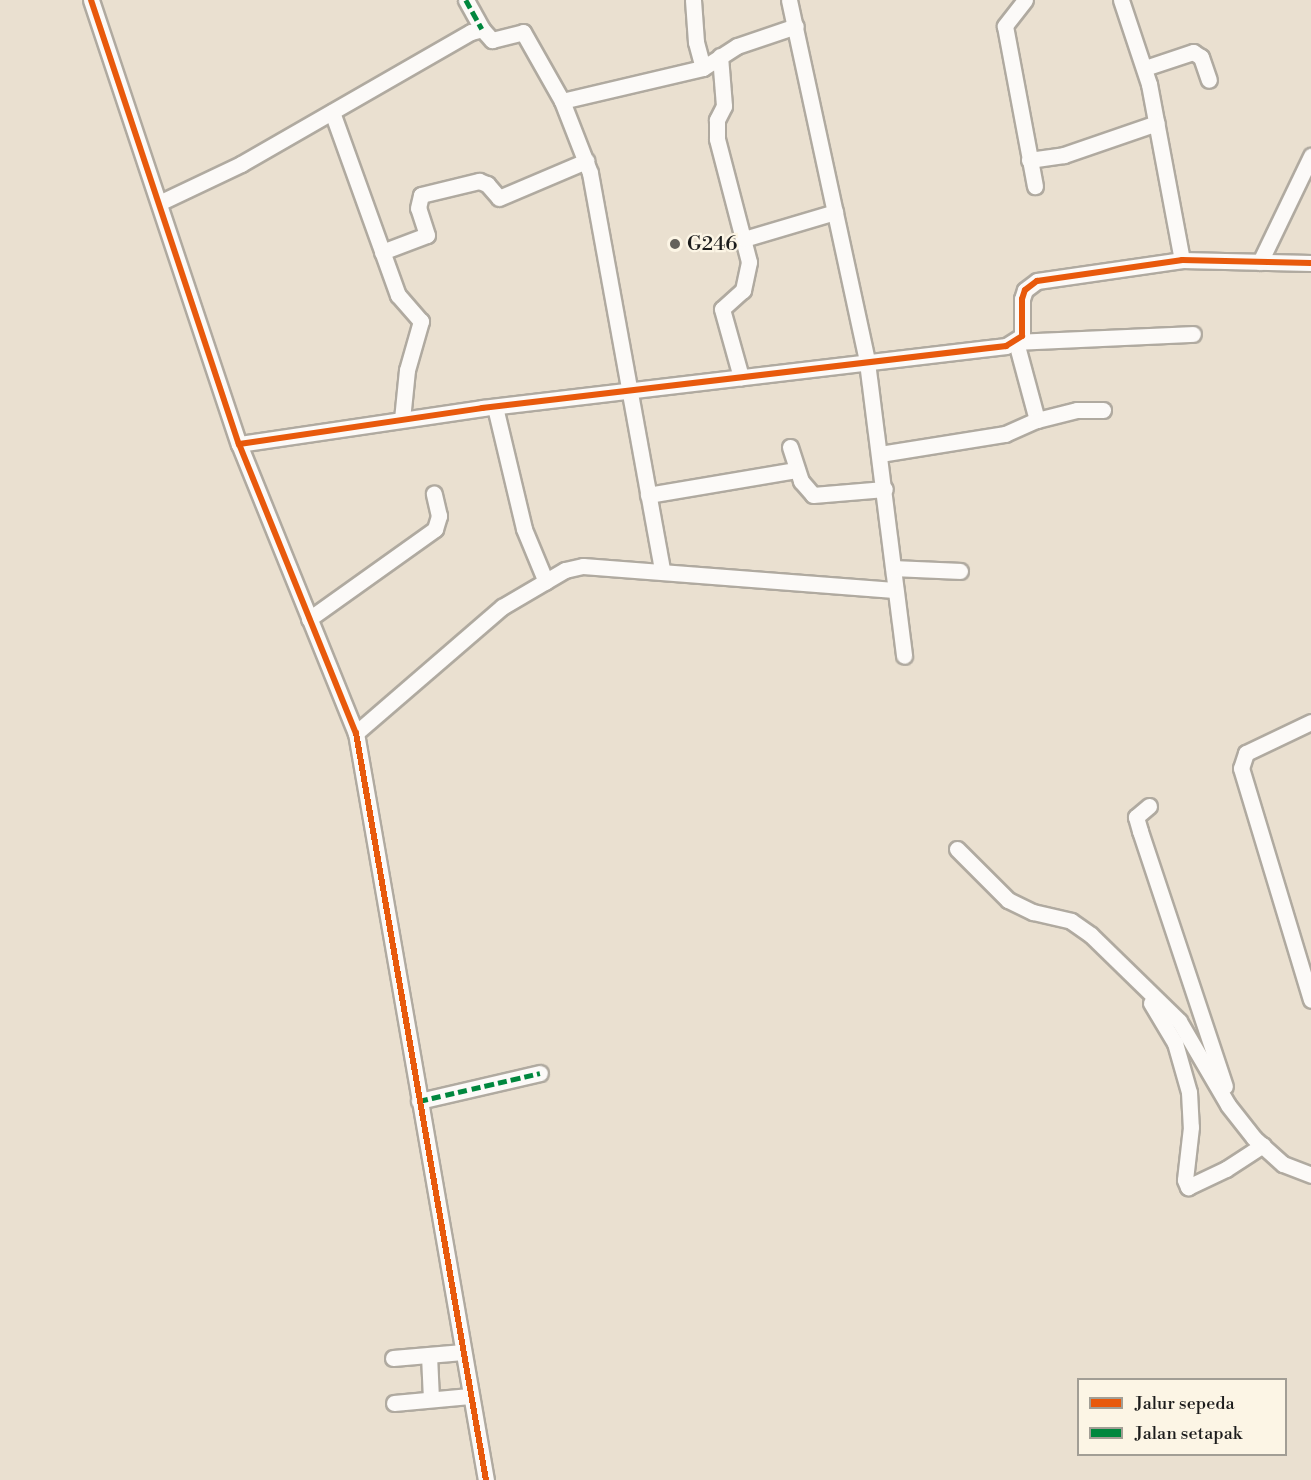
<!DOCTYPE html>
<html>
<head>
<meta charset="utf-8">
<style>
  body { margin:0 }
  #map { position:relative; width:1311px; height:1480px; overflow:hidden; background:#eae0d0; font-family:"Libre Bodoni",serif }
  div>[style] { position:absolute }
  .roads { filter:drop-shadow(2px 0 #b0aaa0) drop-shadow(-2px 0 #b0aaa0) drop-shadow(0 2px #b0aaa0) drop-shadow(0 -2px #b0aaa0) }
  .street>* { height:15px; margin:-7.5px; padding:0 7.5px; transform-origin:7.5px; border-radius:7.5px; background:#fcfaf8 }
  .quiet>* { height:4.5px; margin-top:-2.25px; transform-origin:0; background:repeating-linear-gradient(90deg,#00873e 0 9px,transparent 0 13.5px) }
  .cycleway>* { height:6px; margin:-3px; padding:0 3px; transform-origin:3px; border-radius:3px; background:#e8590c }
  .dots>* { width:16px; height:16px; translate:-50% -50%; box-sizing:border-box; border:3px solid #fcf5e5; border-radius:50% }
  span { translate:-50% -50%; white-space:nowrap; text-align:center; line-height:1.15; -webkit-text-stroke:4.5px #fcf5e5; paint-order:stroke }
  .poi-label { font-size:20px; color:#1c1c1c }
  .left { translate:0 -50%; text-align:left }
  .legend { position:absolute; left:1077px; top:1378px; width:210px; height:78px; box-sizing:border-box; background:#fcf5e5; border:2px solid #a29e95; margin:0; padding:8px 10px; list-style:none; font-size:18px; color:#1c1c1c }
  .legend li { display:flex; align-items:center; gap:12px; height:30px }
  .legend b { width:30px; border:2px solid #a29e95 }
</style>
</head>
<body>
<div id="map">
  <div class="roads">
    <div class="street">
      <div style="left:91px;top:0;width:468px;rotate:71.6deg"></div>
      <div style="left:239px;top:444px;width:312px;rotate:68deg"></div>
      <div style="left:356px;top:733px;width:758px;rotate:80.13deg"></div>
      <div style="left:466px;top:0;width:33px;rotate:61deg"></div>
      <div style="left:693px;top:0;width:42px;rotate:85.9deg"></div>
      <div style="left:696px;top:42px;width:27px;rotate:75deg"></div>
      <div style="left:789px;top:0;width:370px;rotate:77.8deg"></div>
      <div style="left:867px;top:362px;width:296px;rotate:82.8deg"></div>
      <div style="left:1025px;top:0;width:33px;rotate:128deg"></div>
      <div style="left:1005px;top:26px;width:163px;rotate:79.4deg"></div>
      <div style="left:1121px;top:0;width:89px;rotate:71.6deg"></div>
      <div style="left:1149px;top:84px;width:179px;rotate:79.4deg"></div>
      <div style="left:720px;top:56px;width:50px;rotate:85.4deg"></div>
      <div style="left:724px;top:106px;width:16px;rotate:117deg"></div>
      <div style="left:717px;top:120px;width:19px;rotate:90deg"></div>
      <div style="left:717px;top:139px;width:127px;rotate:75.4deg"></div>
      <div style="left:749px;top:262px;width:29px;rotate:102deg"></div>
      <div style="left:743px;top:290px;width:28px;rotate:138deg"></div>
      <div style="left:722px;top:309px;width:71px;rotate:74.4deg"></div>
      <div style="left:1145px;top:68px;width:51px;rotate:-18.4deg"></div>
      <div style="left:1193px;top:52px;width:9px;rotate:32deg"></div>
      <div style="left:1201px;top:57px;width:24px;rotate:71deg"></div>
      <div style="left:562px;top:101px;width:145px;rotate:-13.2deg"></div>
      <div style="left:703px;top:68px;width:40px;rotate:-32.9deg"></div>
      <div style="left:737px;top:46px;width:62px;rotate:-18.7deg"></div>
      <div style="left:332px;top:112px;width:195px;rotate:70.2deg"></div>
      <div style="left:398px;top:295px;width:35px;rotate:49deg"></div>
      <div style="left:421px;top:321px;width:51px;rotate:105.9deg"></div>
      <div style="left:407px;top:370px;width:49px;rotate:95.8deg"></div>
      <div style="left:1029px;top:160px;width:35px;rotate:-8deg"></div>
      <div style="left:1064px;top:155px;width:98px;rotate:-19deg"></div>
      <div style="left:159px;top:203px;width:91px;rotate:-25.4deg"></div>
      <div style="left:241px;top:164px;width:265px;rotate:-29.9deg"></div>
      <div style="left:471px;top:32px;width:11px;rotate:-15deg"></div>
      <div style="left:482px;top:29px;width:15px;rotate:48deg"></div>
      <div style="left:492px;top:40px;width:32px;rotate:-14deg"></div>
      <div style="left:523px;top:32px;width:79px;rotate:60.5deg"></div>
      <div style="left:562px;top:101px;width:77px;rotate:68.7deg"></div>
      <div style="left:590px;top:173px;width:403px;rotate:79.7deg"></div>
      <div style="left:744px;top:239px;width:95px;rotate:-16.5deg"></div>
      <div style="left:382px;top:252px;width:48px;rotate:-20.7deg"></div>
      <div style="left:427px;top:235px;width:28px;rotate:-108deg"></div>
      <div style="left:418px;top:208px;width:13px;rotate:-77deg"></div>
      <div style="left:421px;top:195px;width:60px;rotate:-13.6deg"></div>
      <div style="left:479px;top:181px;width:9px;rotate:21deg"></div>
      <div style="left:487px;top:184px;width:18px;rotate:49deg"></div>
      <div style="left:499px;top:198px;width:95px;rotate:-23deg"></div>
      <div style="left:1260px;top:262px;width:118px;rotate:-64.3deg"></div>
      <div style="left:495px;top:407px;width:125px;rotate:76.6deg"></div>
      <div style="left:524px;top:529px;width:57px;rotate:67.5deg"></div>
      <div style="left:1037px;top:420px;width:81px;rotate:-105.1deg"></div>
      <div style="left:1016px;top:342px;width:177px;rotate:-2.6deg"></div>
      <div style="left:239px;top:444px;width:246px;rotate:-8.4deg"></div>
      <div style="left:482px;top:408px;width:528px;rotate:-6.75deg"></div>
      <div style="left:1006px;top:346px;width:19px;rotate:-32deg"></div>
      <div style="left:1022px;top:336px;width:37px;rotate:-90deg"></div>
      <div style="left:1022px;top:299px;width:9px;rotate:-72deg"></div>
      <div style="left:1025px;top:290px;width:15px;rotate:-37deg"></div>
      <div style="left:1037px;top:281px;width:147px;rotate:-8.2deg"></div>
      <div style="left:1182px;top:260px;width:129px;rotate:1.3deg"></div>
      <div style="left:790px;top:447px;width:36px;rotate:72deg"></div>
      <div style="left:801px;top:481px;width:18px;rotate:49deg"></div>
      <div style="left:813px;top:495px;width:72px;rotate:-4.8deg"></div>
      <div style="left:880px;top:454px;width:127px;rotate:-9.1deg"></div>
      <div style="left:1005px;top:434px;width:35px;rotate:-24deg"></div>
      <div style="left:1037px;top:420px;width:41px;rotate:-14deg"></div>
      <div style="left:1077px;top:410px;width:26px"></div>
      <div style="left:648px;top:495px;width:150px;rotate:-9.6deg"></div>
      <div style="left:894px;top:568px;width:66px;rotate:2.6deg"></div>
      <div style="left:309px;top:619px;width:155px;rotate:-35.5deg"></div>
      <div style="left:435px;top:529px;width:14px;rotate:-73deg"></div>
      <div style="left:439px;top:516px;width:23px;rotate:-103deg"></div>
      <div style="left:1311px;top:722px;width:72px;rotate:154.5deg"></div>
      <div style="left:1246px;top:753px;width:16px;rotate:108deg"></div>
      <div style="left:1241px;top:768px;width:242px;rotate:73.2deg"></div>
      <div style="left:356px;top:733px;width:193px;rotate:-40.8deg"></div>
      <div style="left:502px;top:607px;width:73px;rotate:-30.4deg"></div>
      <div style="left:565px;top:570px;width:18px;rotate:-13deg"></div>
      <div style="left:583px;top:566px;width:312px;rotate:4.4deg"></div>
      <div style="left:1149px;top:806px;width:17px;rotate:140deg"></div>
      <div style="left:1136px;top:817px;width:15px;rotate:74deg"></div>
      <div style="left:1140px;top:831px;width:269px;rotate:71.6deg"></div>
      <div style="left:957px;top:849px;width:72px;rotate:45deg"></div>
      <div style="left:1008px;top:900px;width:28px;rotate:26deg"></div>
      <div style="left:1033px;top:912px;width:39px;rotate:13deg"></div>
      <div style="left:1071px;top:921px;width:24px;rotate:35deg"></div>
      <div style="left:1091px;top:935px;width:123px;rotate:44.3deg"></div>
      <div style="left:1179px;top:1021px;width:97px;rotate:59.7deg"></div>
      <div style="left:1228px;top:1105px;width:42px;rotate:51.8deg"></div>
      <div style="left:1254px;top:1138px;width:39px;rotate:42deg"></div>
      <div style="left:1283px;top:1164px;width:30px;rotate:21deg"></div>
      <div style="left:1151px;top:1003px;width:47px;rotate:59deg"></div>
      <div style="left:1175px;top:1043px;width:51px;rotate:74.1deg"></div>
      <div style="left:1189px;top:1092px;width:35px;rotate:87deg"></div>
      <div style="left:1191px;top:1127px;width:53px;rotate:96.5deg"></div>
      <div style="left:1185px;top:1180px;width:8px;rotate:67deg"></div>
      <div style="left:1188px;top:1187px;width:42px;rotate:-25.3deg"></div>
      <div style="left:1226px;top:1169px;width:44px;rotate:-33deg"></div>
      <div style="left:419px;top:1101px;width:124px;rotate:-13deg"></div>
      <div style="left:429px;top:1355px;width:44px;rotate:87.4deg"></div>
      <div style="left:393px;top:1358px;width:70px;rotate:-4.9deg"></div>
      <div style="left:394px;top:1403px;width:76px;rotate:-5.3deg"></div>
    </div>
  </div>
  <div class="quiet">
    <div style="left:466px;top:0;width:33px;rotate:61deg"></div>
    <div style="left:419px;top:1101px;width:124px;rotate:-13deg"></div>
  </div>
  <div class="cycleway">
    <div style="left:91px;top:0;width:468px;rotate:71.6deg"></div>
    <div style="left:239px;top:444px;width:312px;rotate:68deg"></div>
    <div style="left:356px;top:733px;width:758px;rotate:80.13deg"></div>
    <div style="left:239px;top:444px;width:246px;rotate:-8.4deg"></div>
    <div style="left:482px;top:408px;width:528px;rotate:-6.75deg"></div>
    <div style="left:1006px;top:346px;width:19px;rotate:-32deg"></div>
    <div style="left:1022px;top:336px;width:37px;rotate:-90deg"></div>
    <div style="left:1022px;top:299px;width:9px;rotate:-72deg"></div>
    <div style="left:1025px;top:290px;width:15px;rotate:-37deg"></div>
    <div style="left:1037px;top:281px;width:147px;rotate:-8.2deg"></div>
    <div style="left:1182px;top:260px;width:129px;rotate:1.3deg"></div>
  </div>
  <div class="dots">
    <div style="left:675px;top:244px;background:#64615b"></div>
  </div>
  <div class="poi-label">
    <span class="left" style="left:687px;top:244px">G246</span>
  </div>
  <ul class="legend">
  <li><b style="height:8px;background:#e8590c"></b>Jalur sepeda</li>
  <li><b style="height:8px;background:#00873e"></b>Jalan setapak</li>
  </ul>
</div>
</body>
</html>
